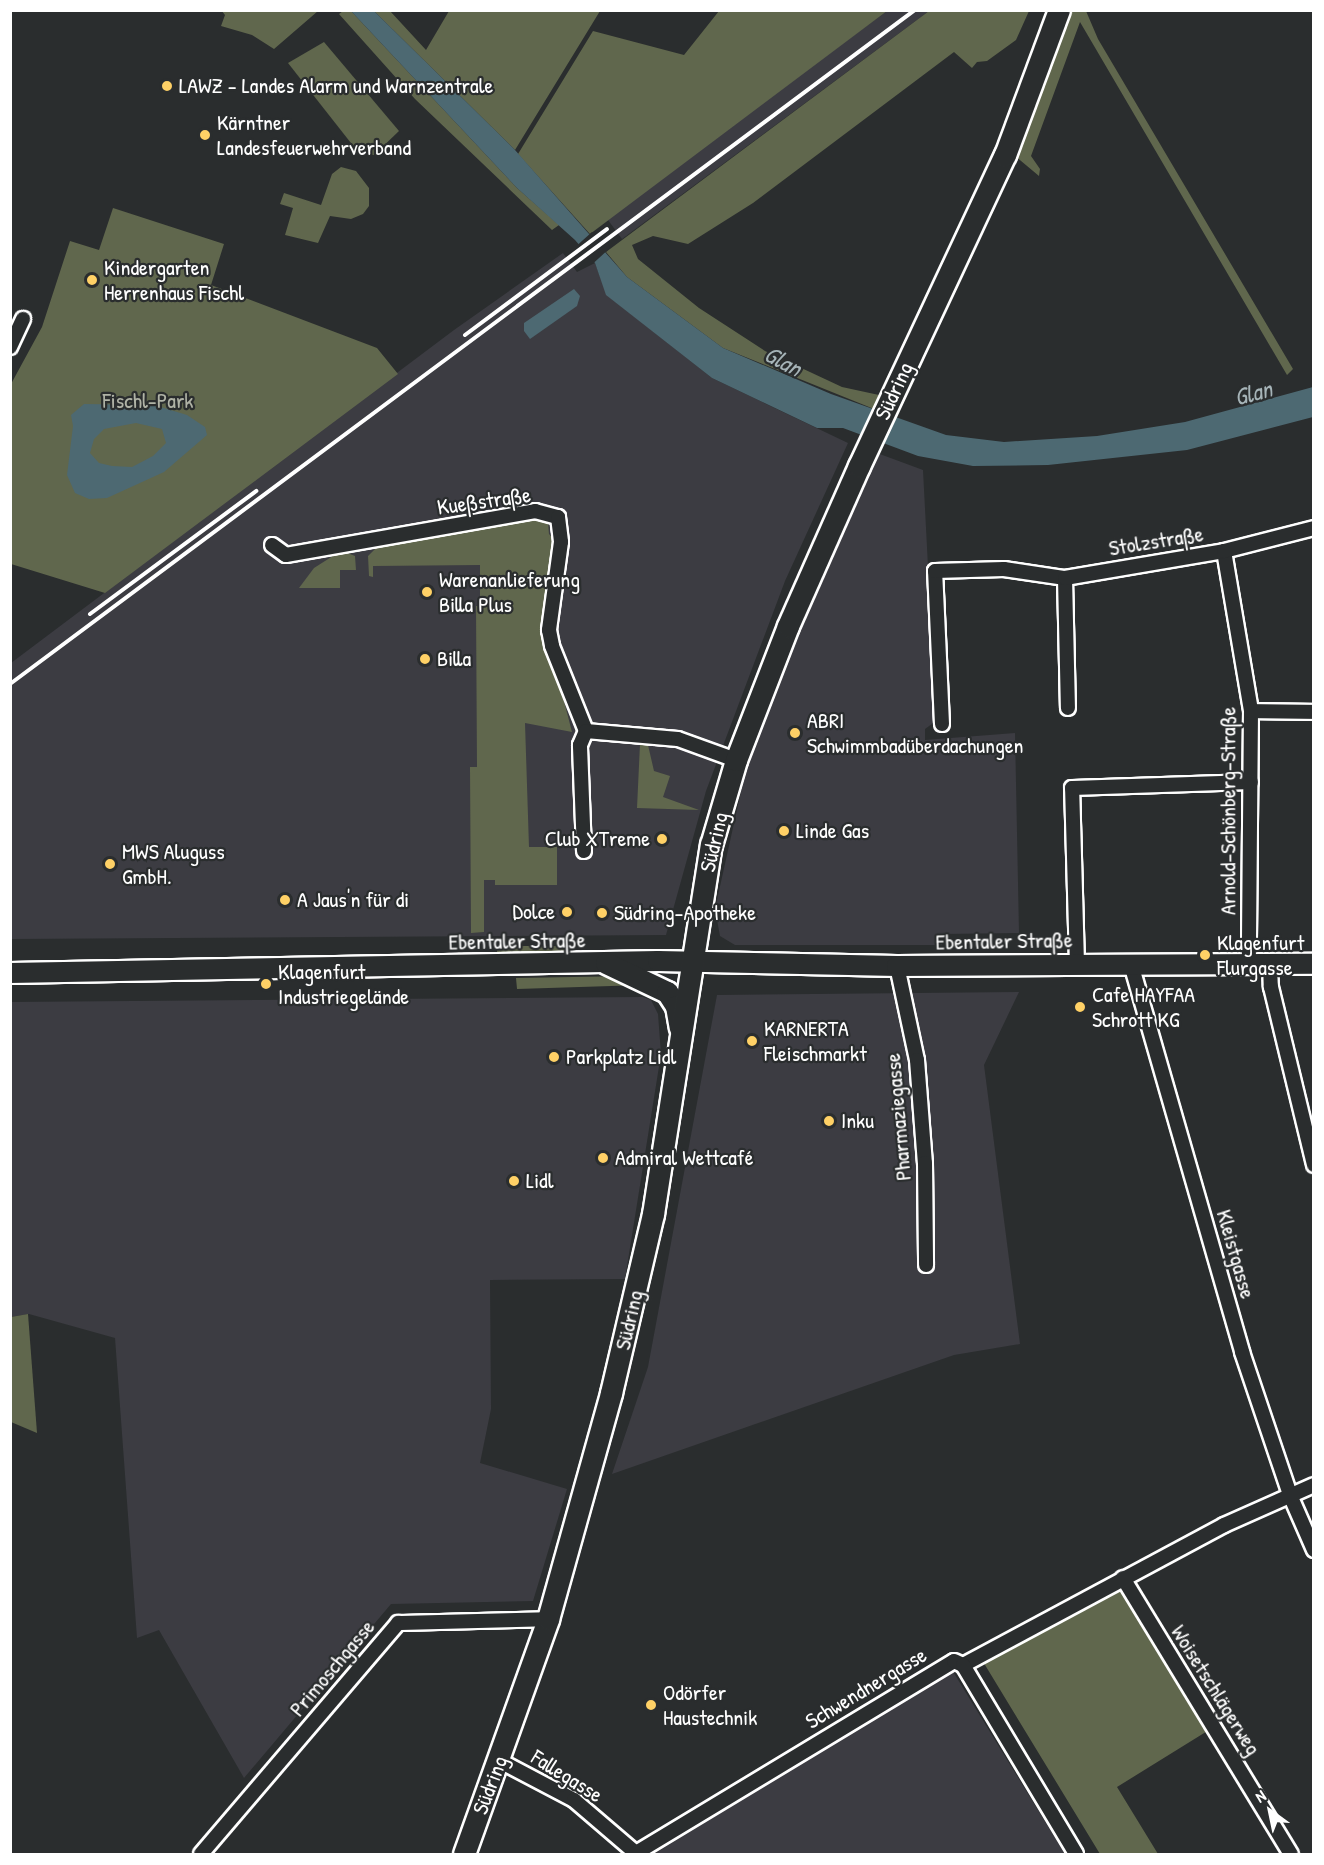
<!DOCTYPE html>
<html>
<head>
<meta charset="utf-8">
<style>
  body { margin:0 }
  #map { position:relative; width:1324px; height:1865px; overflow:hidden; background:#2a2d2e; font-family:"Patrick Hand",sans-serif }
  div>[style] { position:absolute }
  .built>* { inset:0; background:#3c3c42 }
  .green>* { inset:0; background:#60674d; transform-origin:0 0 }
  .water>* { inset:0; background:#4d6972 }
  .pier>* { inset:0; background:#2a2d2e; transform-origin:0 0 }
  .roads { filter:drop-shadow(2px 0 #fff) drop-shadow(-2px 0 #fff) drop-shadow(0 2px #fff) drop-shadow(0 -2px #fff) }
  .street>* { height:14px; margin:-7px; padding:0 7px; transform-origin:7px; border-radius:7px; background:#2a2d2e }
  .secondary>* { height:20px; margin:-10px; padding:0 10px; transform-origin:10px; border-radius:10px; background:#2a2d2e }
  .primary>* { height:21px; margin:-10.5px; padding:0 10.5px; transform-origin:10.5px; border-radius:10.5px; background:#2a2d2e }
  .rail>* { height:4px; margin:-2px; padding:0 2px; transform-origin:2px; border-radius:2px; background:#fff }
  .dots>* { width:16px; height:16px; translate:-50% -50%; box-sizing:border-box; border:3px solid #2a2d2e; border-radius:50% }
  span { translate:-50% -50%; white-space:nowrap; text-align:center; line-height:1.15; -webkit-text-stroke:4.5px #2a2d2e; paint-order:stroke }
  .poi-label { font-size:22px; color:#fff }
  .left { translate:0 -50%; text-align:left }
  .right { translate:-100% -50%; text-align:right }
  .street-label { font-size:22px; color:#fff }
  .park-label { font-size:22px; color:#b0b3a6 }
  .water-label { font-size:24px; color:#a6b4b8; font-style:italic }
  .frame { position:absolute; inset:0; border:12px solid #fff; pointer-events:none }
  .north { position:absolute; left:1240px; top:1781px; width:60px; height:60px; -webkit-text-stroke:4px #2a2d2e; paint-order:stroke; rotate:327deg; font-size:16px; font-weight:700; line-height:24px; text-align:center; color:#fff }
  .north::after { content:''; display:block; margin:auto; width:21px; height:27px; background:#fff; clip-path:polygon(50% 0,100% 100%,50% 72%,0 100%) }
</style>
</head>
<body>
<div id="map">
  <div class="built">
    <div style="clip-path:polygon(887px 11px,929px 11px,622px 239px,608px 220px,620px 207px)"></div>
    <div style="clip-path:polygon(563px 253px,577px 272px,595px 263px,607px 295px,712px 378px,848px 443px,785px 581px,706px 791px,666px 935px,11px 939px,11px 663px,454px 330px)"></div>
    <div style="clip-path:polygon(877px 453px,923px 470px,936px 721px,925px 729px,925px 740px,1015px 733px,1019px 933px,942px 934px,942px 945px,735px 945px,720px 936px,715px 909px,748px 760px,801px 625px)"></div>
    <div style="clip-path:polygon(1019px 992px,984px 1065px,1020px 1344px,954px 1355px,612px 1474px,648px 1367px,717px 995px)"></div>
    <div style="clip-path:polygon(643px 997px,651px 1000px,658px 1014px,661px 1054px,625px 1279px,490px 1280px,491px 1409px,480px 1463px,567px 1489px,533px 1601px,391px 1604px,244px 1778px,159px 1630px,137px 1638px,115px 1338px,29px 1314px,11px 1317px,10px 1002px)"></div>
    <div style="clip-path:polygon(952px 1670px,1065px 1854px,654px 1854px)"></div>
  </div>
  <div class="green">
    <div style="clip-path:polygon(221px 10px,318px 10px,318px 11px,274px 49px,252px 35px,221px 26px,225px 15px)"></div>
    <div style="clip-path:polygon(343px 11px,351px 11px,517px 188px,559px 225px,552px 230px,415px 99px,339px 14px)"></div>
    <div style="clip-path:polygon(374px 11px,390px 11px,426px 50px,449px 11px,600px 11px,515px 150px)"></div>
    <div style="clip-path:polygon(719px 11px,887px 11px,590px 234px,518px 154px,593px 31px,684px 55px)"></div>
    <div style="clip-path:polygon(929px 11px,1029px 11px,1016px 40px,987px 61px,977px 62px,972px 68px,954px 52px,753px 203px,688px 244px,653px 236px,632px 245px,638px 259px,699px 308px,765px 351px,842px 387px,879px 395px,874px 409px,723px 348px,627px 277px,606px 252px)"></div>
    <div style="clip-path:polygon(1069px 11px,1086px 11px,1098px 39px,1293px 369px,1287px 375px,1080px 22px,1031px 156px,1040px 169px,1039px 176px,1015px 156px)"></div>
    <div style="clip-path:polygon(324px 42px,399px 131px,374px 155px,358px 152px,288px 63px)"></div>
    <div style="clip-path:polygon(341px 167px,356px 171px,369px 188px,369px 206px,363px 214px,351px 219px,330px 216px,318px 243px,285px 235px,293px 208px,280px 204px,284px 193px,321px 205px,332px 174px)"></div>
    <div style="clip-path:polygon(113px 208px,224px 244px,211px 285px,377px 348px,398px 374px,105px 593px,11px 564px,11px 384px,42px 327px,70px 241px,99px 250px)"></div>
    <div style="clip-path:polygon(535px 515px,548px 522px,549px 534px,556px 542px,545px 628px,572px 732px,525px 723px,529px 847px,557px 847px,557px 885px,495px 885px,495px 880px,484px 880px,484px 932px,471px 933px,470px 767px,477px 767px,476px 606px,480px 606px,480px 565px,373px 566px,373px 577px,369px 576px,368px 556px,380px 544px)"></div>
    <div style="clip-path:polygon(345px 552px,355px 556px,356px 570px,340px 570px,340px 588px,299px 588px,314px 568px,336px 554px)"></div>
    <div style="clip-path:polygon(640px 744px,648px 745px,654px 771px,670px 776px,663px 797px,699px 810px,637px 808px)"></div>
    <div style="left:497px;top:946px;width:68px;height:9px"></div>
    <div style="clip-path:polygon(630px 976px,643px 985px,517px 989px,516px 978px)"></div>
    <div style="clip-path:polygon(28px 1314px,37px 1433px,11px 1422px,11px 1317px)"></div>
    <div style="clip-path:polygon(1121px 1586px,1209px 1730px,1117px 1787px,1158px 1854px,1100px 1854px,982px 1660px)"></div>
  </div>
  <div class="water">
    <div style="clip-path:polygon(351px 11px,374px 11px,515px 150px,627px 277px,723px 348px,831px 394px,946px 435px,1004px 442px,1097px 436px,1185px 422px,1313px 387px,1313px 417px,1187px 450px,1048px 465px,973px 466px,918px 456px,843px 428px,817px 428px,712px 378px,606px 295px,595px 263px,575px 240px,517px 188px)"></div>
    <div style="clip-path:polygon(574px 289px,580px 296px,577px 306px,530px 339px,524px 331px,524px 323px)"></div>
    <div style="clip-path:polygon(evenodd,84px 404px,154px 405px,187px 415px,205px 427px,207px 435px,164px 472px,107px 498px,89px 499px,75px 493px,67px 475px,73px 426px,71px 415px,84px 404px,136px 423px,162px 429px,166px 443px,153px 456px,132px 467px,112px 466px,99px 463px,90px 453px,94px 439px,104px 429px,136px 423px)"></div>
  </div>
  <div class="pier">
    <div style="left:592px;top:232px;width:24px;height:21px;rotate:48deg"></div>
  </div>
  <div class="roads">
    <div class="street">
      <div style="left:10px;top:347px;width:31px;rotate:-65deg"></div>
      <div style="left:272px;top:545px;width:17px;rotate:36deg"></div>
      <div style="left:286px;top:555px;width:253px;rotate:-10deg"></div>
      <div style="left:535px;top:511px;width:24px;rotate:15deg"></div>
      <div style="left:558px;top:517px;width:25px;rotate:83deg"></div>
      <div style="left:561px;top:542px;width:89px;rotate:97.8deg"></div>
      <div style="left:549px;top:630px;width:16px;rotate:79deg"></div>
      <div style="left:552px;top:646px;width:92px;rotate:68.2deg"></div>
      <div style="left:586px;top:731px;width:92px;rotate:5deg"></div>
      <div style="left:678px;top:739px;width:62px;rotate:19.9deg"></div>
      <div style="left:1224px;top:551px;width:162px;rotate:80.4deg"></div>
      <div style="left:1251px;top:711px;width:253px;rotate:90.5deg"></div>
      <div style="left:1065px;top:578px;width:130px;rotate:88.7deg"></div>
      <div style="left:1251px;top:711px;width:63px;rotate:0.9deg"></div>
      <div style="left:942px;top:724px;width:153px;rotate:-92.6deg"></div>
      <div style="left:935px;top:571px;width:69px;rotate:-1.7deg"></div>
      <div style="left:1004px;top:569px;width:62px;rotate:8.4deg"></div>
      <div style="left:1065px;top:578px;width:161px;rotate:-9.6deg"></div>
      <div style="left:1224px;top:551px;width:93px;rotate:-14.3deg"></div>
      <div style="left:584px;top:851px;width:106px;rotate:-92.2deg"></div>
      <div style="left:580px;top:745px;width:15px;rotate:-67deg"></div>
      <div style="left:1077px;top:964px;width:176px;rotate:-91.6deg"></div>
      <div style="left:1072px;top:788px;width:179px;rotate:-1.9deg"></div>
      <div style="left:1131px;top:964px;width:404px;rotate:74deg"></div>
      <div style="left:1242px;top:1352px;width:151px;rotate:71.4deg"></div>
      <div style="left:1290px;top:1495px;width:60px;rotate:66.4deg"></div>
      <div style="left:1270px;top:964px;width:23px;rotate:88deg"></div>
      <div style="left:1271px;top:987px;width:183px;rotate:76.4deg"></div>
      <div style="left:897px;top:966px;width:96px;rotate:78deg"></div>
      <div style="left:917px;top:1060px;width:103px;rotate:85.6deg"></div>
      <div style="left:925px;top:1163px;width:102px;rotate:89.4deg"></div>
      <div style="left:1123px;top:1578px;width:323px;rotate:58.7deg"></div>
      <div style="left:963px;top:1665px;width:296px;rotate:-28.2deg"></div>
      <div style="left:1224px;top:1525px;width:98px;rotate:-24deg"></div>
      <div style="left:500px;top:1761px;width:84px;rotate:27.8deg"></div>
      <div style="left:574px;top:1800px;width:83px;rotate:40.6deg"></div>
      <div style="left:636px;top:1853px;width:371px;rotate:-31.1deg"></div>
      <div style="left:954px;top:1661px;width:10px;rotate:24deg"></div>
      <div style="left:963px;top:1665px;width:220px;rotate:59.1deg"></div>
      <div style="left:201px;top:1854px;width:304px;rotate:-49.5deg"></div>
      <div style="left:398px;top:1623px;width:150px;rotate:-1.5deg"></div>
    </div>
    <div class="secondary">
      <div style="left:10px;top:973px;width:648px;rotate:-1.06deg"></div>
      <div style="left:658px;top:961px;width:239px;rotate:1.2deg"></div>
      <div style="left:897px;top:966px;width:417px;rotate:-0.3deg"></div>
    </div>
    <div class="primary">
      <div style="left:606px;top:963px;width:68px;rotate:25.4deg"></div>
      <div style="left:667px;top:992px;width:17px;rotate:57deg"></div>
      <div style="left:676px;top:1006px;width:22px;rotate:80deg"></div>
      <div style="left:464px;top:1854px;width:250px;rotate:-70.3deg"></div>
      <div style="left:548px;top:1619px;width:235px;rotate:-74.4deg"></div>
      <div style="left:611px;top:1393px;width:184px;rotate:-76.8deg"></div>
      <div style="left:653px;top:1214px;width:374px;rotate:-81.1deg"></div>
      <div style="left:711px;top:845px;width:89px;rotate:-73.6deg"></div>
      <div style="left:736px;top:760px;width:144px;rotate:-68.8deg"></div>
      <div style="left:788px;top:626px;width:175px;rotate:-66.1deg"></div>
      <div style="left:859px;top:466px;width:344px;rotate:-64.9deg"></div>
      <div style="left:1005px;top:155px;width:155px;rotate:-69.6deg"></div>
    </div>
  </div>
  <div class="rail">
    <div style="left:465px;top:335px;width:177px;rotate:-36.7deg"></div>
    <div style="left:90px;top:614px;width:207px;rotate:-36.5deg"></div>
    <div style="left:10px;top:684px;width:1128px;rotate:-36.68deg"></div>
  </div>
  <div class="dots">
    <div style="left:167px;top:86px;background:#ffd166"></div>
    <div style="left:205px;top:135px;background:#ffd166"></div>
    <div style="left:92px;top:280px;background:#ffd166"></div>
    <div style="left:427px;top:592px;background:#ffd166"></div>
    <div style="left:425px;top:659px;background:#ffd166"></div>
    <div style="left:795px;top:733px;background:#ffd166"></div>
    <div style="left:784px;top:831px;background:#ffd166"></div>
    <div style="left:662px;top:839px;background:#ffd166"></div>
    <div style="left:110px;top:864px;background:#ffd166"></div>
    <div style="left:285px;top:900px;background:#ffd166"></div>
    <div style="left:567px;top:912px;background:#ffd166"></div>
    <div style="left:602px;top:913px;background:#ffd166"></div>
    <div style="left:1205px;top:955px;background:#ffd166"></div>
    <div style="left:266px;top:984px;background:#ffd166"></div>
    <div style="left:1080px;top:1007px;background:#ffd166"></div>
    <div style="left:752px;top:1041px;background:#ffd166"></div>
    <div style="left:554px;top:1057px;background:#ffd166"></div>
    <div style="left:829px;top:1121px;background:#ffd166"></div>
    <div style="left:603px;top:1158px;background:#ffd166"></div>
    <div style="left:514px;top:1181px;background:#ffd166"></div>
    <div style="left:651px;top:1705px;background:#ffd166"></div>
  </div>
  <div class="poi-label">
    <span class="left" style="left:179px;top:86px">LAWZ - Landes Alarm und Warnzentrale</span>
    <span class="left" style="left:217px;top:135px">Kärntner<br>Landesfeuerwehrverband</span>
    <span class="left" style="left:104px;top:280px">Kindergarten<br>Herrenhaus Fischl</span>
    <span class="left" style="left:439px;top:592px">Warenanlieferung<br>Billa Plus</span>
    <span class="left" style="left:437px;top:659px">Billa</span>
    <span class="left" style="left:807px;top:733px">ABRI<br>Schwimmbadüberdachungen</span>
    <span class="left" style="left:796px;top:831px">Linde Gas</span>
    <span class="right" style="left:650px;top:839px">Club XTreme</span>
    <span class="left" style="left:122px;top:864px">MWS Aluguss<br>GmbH.</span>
    <span class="left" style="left:297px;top:900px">A Jaus'n für di</span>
    <span class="right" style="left:555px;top:912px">Dolce</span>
    <span class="left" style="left:614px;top:913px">Südring-Apotheke</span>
    <span class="left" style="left:1217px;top:955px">Klagenfurt<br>Flurgasse</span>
    <span class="left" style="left:278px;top:984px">Klagenfurt<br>Industriegelände</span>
    <span class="left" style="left:1092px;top:1007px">Cafe HAYFAA<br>Schrott KG</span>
    <span class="left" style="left:764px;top:1041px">KARNERTA<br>Fleischmarkt</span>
    <span class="left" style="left:566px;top:1057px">Parkplatz Lidl</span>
    <span class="left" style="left:841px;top:1121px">Inku</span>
    <span class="left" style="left:615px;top:1158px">Admiral Wettcafé</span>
    <span class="left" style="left:526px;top:1181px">Lidl</span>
    <span class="left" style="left:663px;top:1705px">Odörfer<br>Haustechnik</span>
  </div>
  <div class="street-label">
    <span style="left:894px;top:391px;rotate:-65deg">Südring</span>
    <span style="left:484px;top:501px;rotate:-8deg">Kueßstraße</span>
    <span style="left:1156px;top:541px;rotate:-9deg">Stolzstraße</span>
    <span style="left:1228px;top:811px;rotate:-90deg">Arnold-Schönberg-Straße</span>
    <span style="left:714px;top:842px;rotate:-77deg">Südring</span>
    <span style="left:517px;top:941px;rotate:-1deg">Ebentaler Straße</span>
    <span style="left:1004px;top:941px;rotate:-1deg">Ebentaler Straße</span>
    <span style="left:898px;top:1117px;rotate:-95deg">Pharmaziegasse</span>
    <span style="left:1236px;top:1254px;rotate:74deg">Kleistgasse</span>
    <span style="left:629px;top:1320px;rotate:-77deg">Südring</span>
    <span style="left:332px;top:1668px;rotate:-50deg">Primoschgasse</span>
    <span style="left:866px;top:1688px;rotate:-31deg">Schwendnergasse</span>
    <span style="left:1216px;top:1690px;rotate:58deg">Woisetschlägerweg</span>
    <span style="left:567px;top:1776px;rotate:32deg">Fallegasse</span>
    <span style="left:490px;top:1785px;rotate:-69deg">Südring</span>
  </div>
  <div class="park-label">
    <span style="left:148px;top:401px">Fischl-Park</span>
  </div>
  <div class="water-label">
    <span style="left:783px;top:361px;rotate:28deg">Glan</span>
    <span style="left:1253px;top:393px;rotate:-15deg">Glan</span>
  </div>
  <div class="frame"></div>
  <div class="north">N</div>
</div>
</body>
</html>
